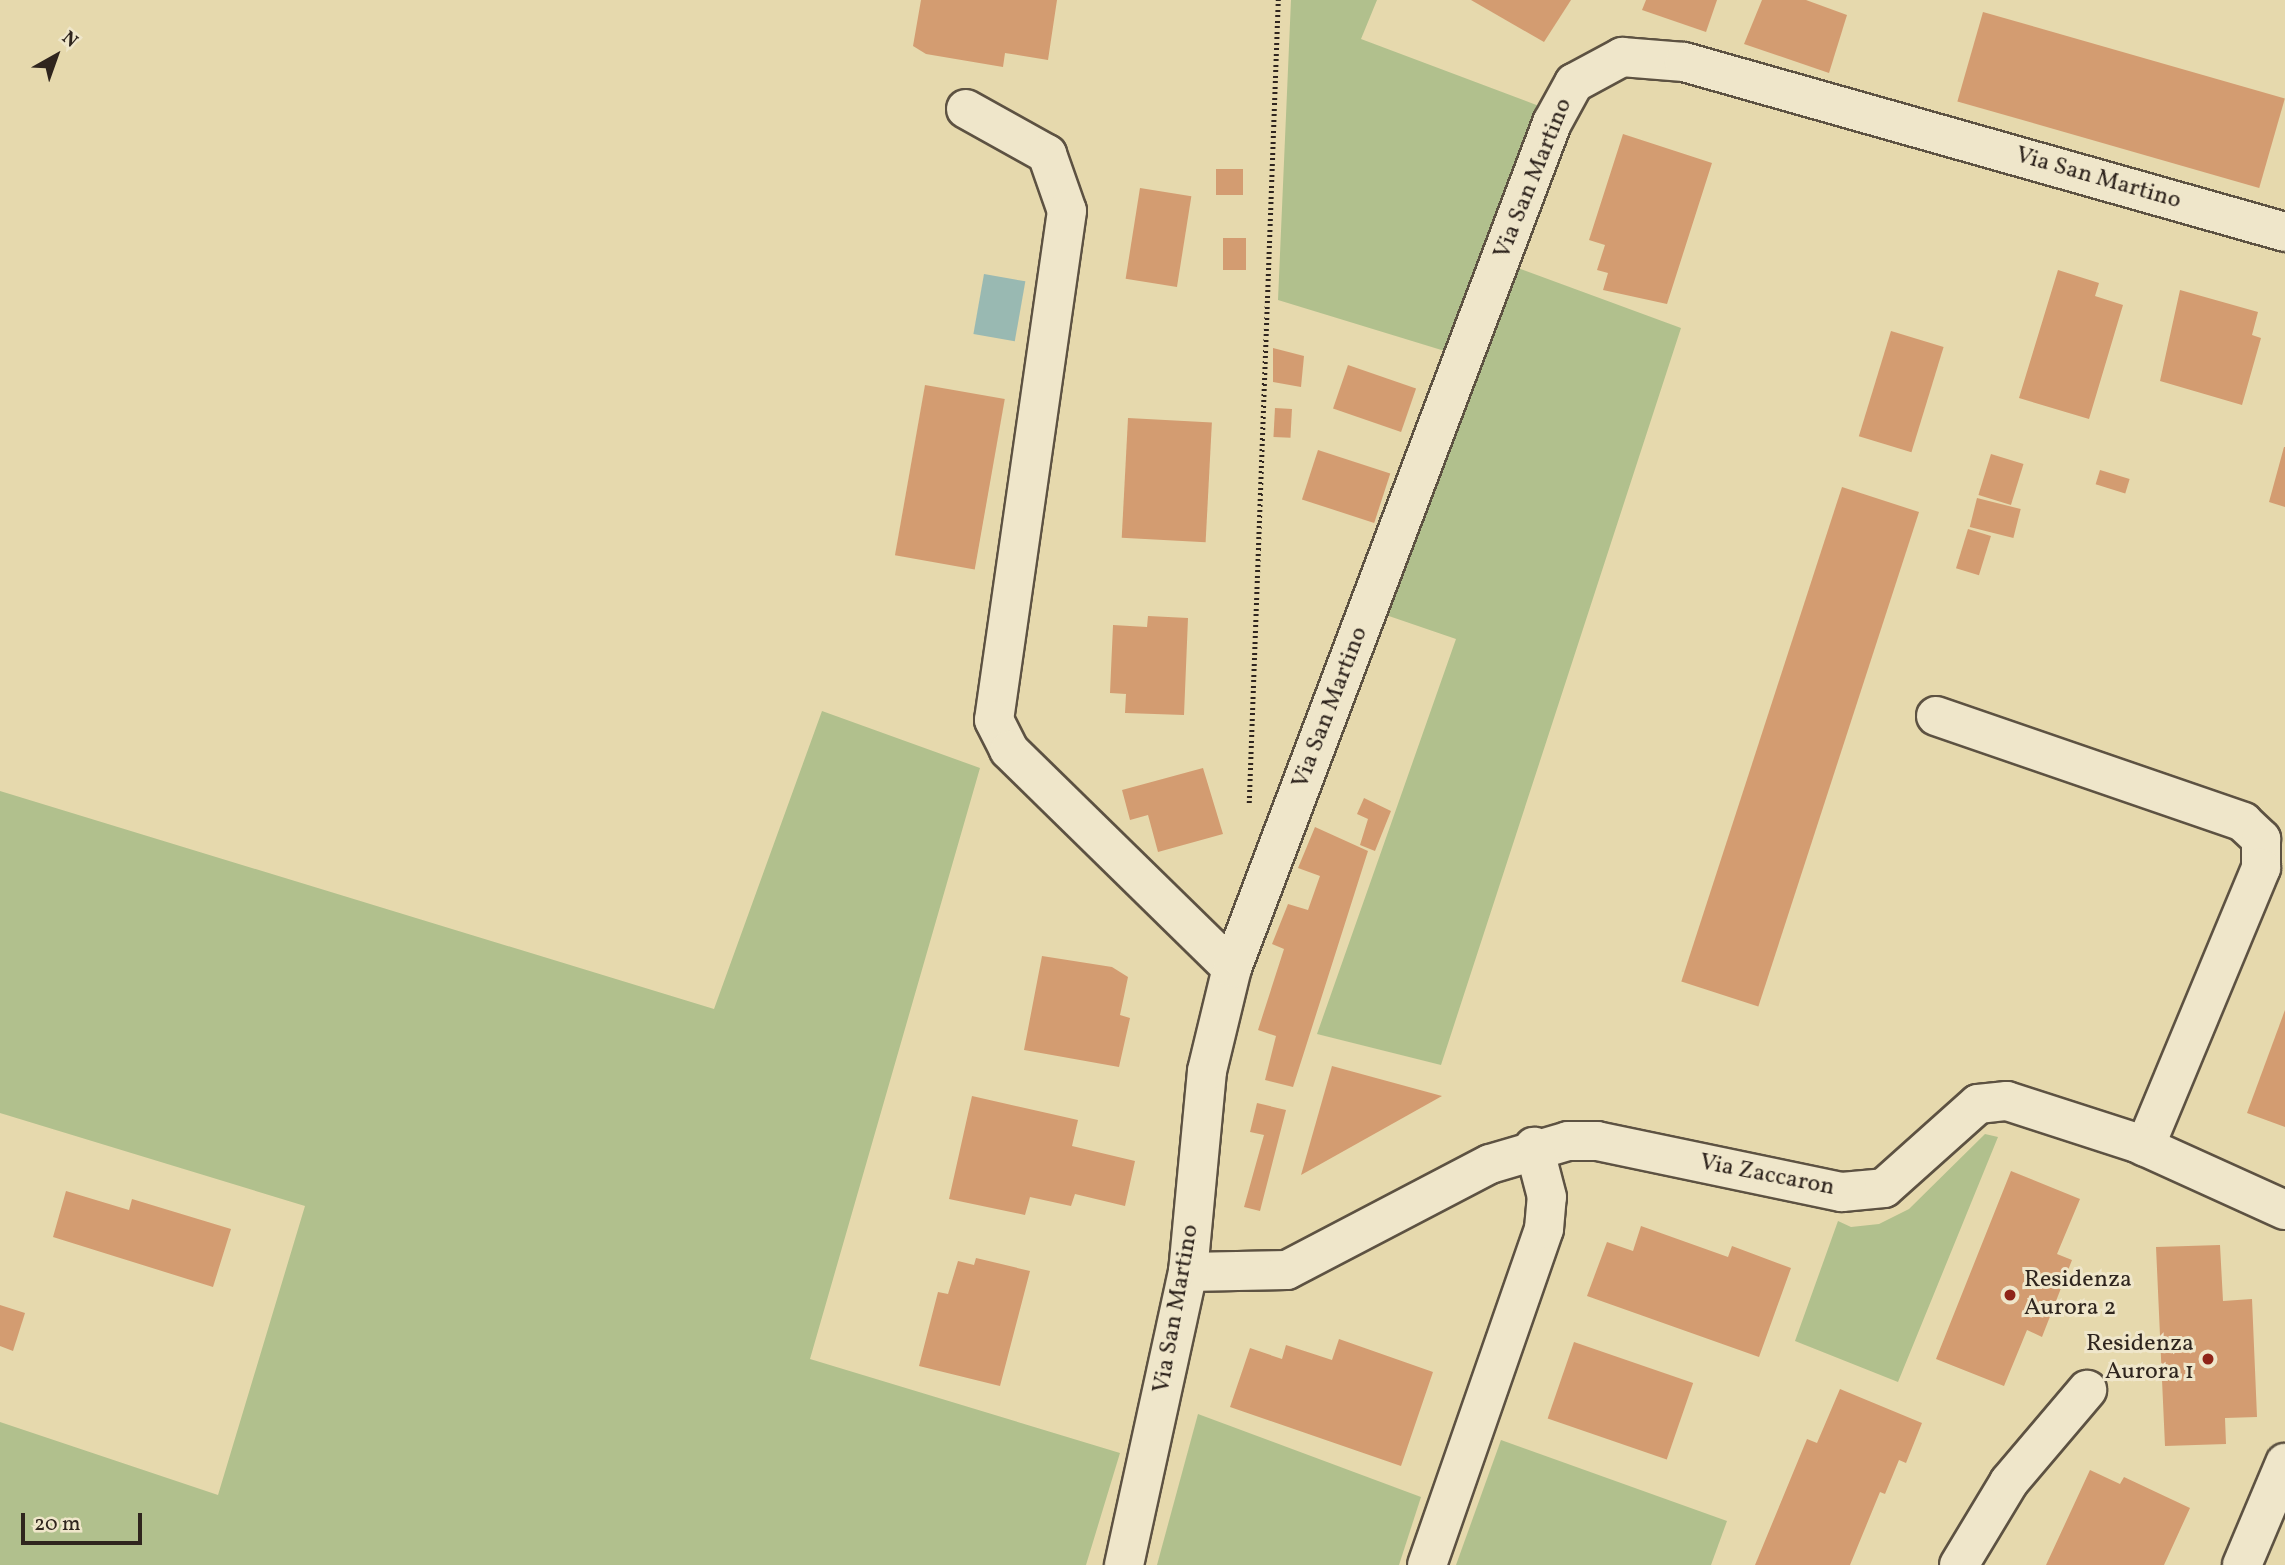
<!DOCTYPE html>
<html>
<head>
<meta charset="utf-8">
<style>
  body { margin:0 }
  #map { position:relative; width:2285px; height:1565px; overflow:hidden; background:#e6d9ad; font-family:Vollkorn,serif }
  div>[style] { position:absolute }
  .green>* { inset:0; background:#b1c08d }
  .water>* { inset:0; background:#99b9b2; transform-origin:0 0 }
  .building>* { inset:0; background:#d39c71; transform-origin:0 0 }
  .path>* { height:4.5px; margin-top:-2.25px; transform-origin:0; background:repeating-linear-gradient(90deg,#2f251e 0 2px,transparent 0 5.5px) }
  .roads { filter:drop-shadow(2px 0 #5d5242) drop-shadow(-2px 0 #5d5242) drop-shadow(0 2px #5d5242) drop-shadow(0 -2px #5d5242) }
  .minor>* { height:38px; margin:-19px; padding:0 19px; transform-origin:19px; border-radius:19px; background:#efe6ca }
  .dots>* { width:19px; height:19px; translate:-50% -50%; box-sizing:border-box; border:4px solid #efe6ca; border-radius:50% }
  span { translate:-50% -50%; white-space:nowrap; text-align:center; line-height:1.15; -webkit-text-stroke:6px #efe6ca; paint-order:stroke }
  .street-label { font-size:24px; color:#2f251e }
  .poi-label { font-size:24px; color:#2f251e }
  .left { translate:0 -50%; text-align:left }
  .right { translate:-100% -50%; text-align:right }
  .north { position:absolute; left:21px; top:21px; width:70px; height:70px; -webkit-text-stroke:5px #efe6ca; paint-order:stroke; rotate:40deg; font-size:19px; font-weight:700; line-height:28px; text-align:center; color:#2f251e }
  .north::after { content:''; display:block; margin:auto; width:24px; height:32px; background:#2f251e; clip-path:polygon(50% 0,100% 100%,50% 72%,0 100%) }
  .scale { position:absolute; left:21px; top:1513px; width:121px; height:32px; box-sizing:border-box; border:4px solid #2f251e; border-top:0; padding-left:9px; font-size:21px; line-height:24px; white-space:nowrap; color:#2f251e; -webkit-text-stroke:5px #efe6ca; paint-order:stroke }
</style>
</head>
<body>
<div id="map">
  <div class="green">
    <div style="clip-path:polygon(1291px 0,1377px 0,1361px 39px,1539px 106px,1448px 352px,1278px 300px)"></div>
    <div style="clip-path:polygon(1518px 268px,1681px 328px,1441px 1065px,1317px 1034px,1456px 639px,1383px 614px)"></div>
    <div style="clip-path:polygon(822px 711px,980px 768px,810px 1359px,1120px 1453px,1086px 1565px,0 1565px,0 1422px,218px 1495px,305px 1206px,0 1113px,0 791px,714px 1009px)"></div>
    <div style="clip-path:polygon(1985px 1134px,1998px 1137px,1898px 1382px,1795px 1341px,1838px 1221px,1851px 1227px,1879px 1224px,1909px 1209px)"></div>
    <div style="clip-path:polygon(1198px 1414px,1421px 1497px,1399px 1565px,1157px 1565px)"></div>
    <div style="clip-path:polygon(1501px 1440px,1727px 1521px,1711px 1565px,1456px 1565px)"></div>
  </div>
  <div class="water">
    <div style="left:984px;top:274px;width:42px;height:61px;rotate:10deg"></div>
  </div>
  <div class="building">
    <div style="clip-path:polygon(921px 0,1057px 0,1048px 60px,1005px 53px,1003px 67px,926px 54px,913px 46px)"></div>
    <div style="clip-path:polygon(1471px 0,1571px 0,1544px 42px)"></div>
    <div style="clip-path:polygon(1646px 0,1717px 0,1706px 32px,1642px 10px)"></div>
    <div style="clip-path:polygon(1762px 0,1806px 0,1847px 15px,1829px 73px,1744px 44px)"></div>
    <div style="left:1983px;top:12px;width:314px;height:93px;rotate:16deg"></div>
    <div style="clip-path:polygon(1623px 134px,1712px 163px,1667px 304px,1603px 290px,1608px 273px,1597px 270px,1605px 245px,1589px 240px)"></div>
    <div style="left:1216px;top:169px;width:27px;height:26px"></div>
    <div style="left:1140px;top:188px;width:52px;height:92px;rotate:9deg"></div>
    <div style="left:1223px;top:238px;width:23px;height:32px"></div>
    <div style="clip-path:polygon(2058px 270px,2099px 283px,2095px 296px,2123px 305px,2089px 419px,2019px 398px)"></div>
    <div style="clip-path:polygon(2180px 290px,2258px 312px,2252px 335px,2261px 338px,2242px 405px,2160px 381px)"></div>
    <div style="left:1891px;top:331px;width:55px;height:110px;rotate:17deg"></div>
    <div style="clip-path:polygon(1273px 348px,1304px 356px,1301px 387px,1273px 382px)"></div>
    <div style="left:1348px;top:365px;width:72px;height:46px;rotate:19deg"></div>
    <div style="left:925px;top:385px;width:81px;height:173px;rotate:10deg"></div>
    <div style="left:1275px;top:408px;width:17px;height:29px;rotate:3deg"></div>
    <div style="left:1128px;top:418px;width:84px;height:120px;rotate:3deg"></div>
    <div style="clip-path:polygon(2284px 447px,2285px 447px,2285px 507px,2269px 502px)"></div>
    <div style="left:1318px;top:450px;width:76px;height:52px;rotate:18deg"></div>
    <div style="left:1991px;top:454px;width:34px;height:43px;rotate:17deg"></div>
    <div style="left:2100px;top:470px;width:31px;height:15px;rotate:17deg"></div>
    <div style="left:1842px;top:487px;width:81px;height:520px;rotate:18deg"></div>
    <div style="left:1977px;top:498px;width:45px;height:30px;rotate:14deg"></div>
    <div style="left:1968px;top:529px;width:24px;height:41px;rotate:17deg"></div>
    <div style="clip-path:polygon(1148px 616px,1188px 618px,1184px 715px,1125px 713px,1126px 694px,1110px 693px,1113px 625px,1147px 627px)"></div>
    <div style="clip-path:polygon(1203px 768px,1223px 834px,1158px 852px,1148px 815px,1130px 820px,1122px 790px)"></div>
    <div style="clip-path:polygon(1364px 798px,1391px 811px,1375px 851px,1360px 845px,1368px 819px,1357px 814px)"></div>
    <div style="clip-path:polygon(1315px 827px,1368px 851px,1293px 1087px,1265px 1080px,1276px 1036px,1258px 1030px,1284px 949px,1272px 944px,1288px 904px,1308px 910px,1320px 876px,1298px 868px)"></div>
    <div style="clip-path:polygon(1042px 956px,1112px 967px,1128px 977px,1120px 1015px,1130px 1018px,1119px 1067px,1024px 1050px)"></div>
    <div style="clip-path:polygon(2285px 1010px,2285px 1127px,2247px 1113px)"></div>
    <div style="clip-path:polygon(1332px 1066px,1442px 1096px,1301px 1175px)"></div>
    <div style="clip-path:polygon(972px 1096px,1078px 1120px,1072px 1146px,1135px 1161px,1125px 1206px,1075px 1194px,1071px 1206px,1030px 1197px,1025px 1215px,949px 1199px)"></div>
    <div style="clip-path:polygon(1257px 1103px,1286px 1110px,1260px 1211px,1244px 1207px,1264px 1135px,1250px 1132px)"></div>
    <div style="clip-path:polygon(2011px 1171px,2080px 1199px,2057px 1254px,2072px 1260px,2042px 1337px,2027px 1330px,2004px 1386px,1936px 1359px)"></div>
    <div style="clip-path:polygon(66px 1191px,129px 1210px,132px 1199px,231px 1229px,213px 1287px,53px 1237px)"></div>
    <div style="clip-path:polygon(1641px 1226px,1728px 1257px,1732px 1246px,1791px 1268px,1759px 1357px,1587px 1296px,1607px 1242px,1633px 1251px)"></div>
    <div style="clip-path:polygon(2220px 1245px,2223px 1301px,2252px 1299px,2257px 1417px,2225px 1418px,2226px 1444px,2165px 1446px,2156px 1247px)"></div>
    <div style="clip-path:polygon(976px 1258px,1030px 1271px,1000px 1386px,919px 1366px,938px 1292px,948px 1294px,958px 1261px,974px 1265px)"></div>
    <div style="clip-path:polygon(0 1305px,25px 1313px,13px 1351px,0 1346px)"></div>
    <div style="clip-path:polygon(1339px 1339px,1433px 1372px,1401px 1466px,1230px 1407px,1250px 1348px,1282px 1359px,1286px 1345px,1332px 1360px)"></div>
    <div style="left:1574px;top:1342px;width:126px;height:81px;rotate:19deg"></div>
    <div style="clip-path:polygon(1840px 1389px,1922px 1423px,1906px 1463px,1899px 1460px,1885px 1494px,1880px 1492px,1850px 1565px,1755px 1565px,1807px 1439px,1817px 1443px)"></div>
    <div style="clip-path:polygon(2090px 1470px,2120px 1484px,2124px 1477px,2190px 1508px,2164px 1565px,2046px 1565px)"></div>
  </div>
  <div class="path">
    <div style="left:1249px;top:803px;width:804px;rotate:-87.93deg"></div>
  </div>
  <div class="roads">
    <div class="minor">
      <div style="left:966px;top:109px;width:93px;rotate:29.1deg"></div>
      <div style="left:1047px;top:154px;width:60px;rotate:70.7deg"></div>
      <div style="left:1067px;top:211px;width:514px;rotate:98.16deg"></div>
      <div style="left:994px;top:720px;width:34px;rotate:63deg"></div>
      <div style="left:1009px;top:750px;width:312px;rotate:44.4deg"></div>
      <div style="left:1936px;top:716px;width:325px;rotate:19deg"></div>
      <div style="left:2243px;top:822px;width:25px;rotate:43deg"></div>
      <div style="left:2261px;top:839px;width:29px;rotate:90deg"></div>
      <div style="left:2261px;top:868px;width:302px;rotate:112.6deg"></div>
      <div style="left:1188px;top:1272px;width:99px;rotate:-1.2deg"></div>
      <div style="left:1287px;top:1270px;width:229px;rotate:-27.6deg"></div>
      <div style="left:1490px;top:1164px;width:81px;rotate:-16.4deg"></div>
      <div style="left:1568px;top:1141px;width:29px"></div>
      <div style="left:1597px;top:1141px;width:250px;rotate:11.8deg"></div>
      <div style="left:1842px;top:1192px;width:42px;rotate:-5.4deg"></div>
      <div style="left:1884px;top:1188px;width:126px;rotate:-41.8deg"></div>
      <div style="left:1978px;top:1104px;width:29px;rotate:-6deg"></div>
      <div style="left:2007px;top:1101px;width:137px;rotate:17.9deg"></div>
      <div style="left:2137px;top:1143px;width:162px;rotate:24.4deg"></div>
      <div style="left:1124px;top:1565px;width:300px;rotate:-77.7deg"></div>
      <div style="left:1188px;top:1272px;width:202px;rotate:-84.6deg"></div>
      <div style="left:1207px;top:1071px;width:106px;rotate:-76.4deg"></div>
      <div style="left:1232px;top:968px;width:904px;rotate:-69.26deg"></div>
      <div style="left:1552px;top:123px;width:46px;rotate:-61.2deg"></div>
      <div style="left:1574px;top:83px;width:55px;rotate:-28.4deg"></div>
      <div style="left:1622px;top:57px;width:62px;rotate:4.6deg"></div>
      <div style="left:1684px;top:62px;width:625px;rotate:15.79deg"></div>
      <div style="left:1427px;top:1565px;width:356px;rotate:-70.8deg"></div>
      <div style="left:1544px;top:1229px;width:32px;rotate:-85deg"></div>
      <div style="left:1547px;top:1197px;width:52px;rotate:-104.6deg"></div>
      <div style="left:1959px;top:1565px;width:97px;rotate:-58.9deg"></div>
      <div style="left:2009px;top:1482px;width:121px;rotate:-49.7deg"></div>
      <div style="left:2242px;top:1565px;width:111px;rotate:-67.1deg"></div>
    </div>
  </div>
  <div class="dots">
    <div style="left:2010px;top:1295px;background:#8f2418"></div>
    <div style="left:2208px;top:1359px;background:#8f2418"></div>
  </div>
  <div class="street-label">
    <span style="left:1534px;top:179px;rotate:-68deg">Via San Martino</span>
    <span style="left:2098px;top:179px;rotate:16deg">Via San Martino</span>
    <span style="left:1331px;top:708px;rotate:-69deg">Via San Martino</span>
    <span style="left:1767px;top:1176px;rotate:11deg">Via Zaccaron</span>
    <span style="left:1177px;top:1309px;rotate:-80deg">Via San Martino</span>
  </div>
  <div class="poi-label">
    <span class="left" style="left:2024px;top:1295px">Residenza<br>Aurora 2</span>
    <span class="right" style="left:2194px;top:1359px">Residenza<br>Aurora 1</span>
  </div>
  <div class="north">N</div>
  <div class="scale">20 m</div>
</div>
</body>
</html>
